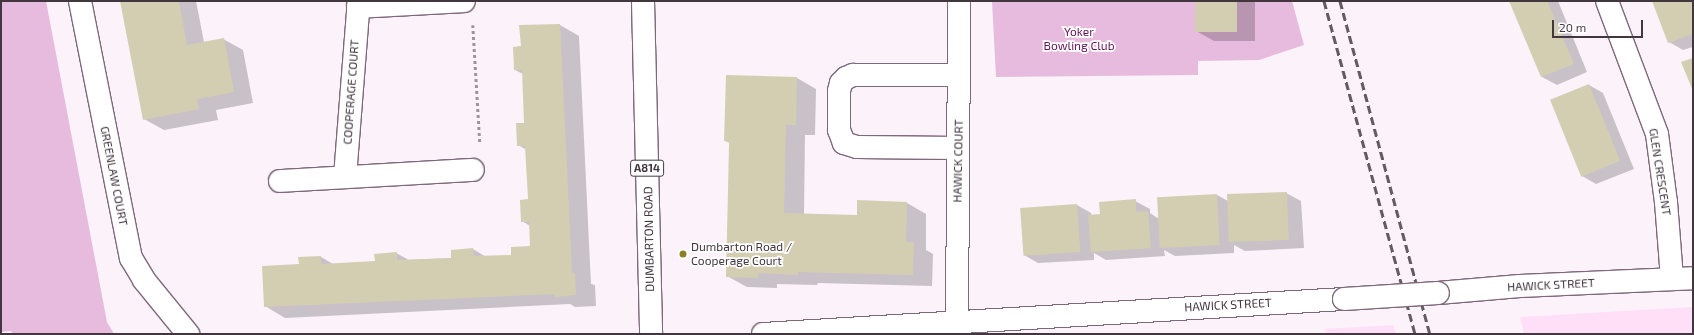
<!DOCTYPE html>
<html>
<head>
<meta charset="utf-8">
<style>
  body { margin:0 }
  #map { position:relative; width:1694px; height:335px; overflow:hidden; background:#fcf2fa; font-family:"Exo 2",sans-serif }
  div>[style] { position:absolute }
  .built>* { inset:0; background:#ffdef8 }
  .green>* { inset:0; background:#e7bbde }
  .shadow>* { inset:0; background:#0003 }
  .building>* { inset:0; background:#d3ceb2; transform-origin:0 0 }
  .path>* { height:2.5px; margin-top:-1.25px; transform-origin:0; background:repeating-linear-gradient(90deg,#9d939b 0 3px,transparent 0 6px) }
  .roads { filter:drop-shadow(1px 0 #7e687a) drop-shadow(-1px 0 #7e687a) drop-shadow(0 1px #7e687a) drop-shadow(0 -1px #7e687a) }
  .minor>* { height:22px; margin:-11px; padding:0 11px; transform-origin:11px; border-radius:11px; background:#fff }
  .major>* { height:22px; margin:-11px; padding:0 11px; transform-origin:11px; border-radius:11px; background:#fff }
  .rail>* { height:3px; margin-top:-1.5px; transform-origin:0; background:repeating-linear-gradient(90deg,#655a62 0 8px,transparent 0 12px) }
  .bridges { filter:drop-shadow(1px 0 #7e687a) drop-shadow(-1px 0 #7e687a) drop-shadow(0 1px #7e687a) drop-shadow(0 -1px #7e687a) }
  .minor-bridge>* { height:22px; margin:-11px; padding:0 11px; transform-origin:11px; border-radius:11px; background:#fff }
  .dots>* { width:11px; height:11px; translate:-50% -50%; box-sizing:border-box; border:2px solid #fff; border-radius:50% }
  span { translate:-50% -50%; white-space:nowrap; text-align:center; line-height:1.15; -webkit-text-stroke:3.5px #fff; paint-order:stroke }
  .shield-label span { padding:1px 3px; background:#fff; border:1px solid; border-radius:3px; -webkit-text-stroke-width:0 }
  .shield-label { font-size:11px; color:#42373f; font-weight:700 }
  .park-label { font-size:12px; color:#63145b }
  .street-label { font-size:12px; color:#42373f }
  .poi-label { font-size:12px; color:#42373f }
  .left { translate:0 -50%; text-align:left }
  .frame { position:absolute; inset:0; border:2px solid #42373f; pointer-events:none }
  .scale { position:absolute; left:1552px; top:20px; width:91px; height:18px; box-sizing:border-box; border:2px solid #42373f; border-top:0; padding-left:5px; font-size:12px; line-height:14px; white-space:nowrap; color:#42373f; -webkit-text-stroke:3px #fff; paint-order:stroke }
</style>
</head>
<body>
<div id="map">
  <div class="built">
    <div style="clip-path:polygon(1693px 307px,1693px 334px,1524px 334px,1520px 317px)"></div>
    <div style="clip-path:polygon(1393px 325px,1396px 334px,1326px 334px,1325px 329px)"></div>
  </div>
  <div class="green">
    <div style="clip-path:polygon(1px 1px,46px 1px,107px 322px,114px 334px,14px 334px,10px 331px,1px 332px)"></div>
    <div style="clip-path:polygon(992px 1px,1292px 1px,1304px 45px,1259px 60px,1198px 61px,1198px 75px,996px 77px)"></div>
  </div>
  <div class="shadow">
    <div style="clip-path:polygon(121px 1px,196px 1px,204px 42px,223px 39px,243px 50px,253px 103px,216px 110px,218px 120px,164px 130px,144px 119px)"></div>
    <div style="clip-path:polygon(786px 1px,818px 1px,818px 2px)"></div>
    <div style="clip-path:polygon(1196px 1px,1255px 1px,1255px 41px,1214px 41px,1196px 31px)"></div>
    <div style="clip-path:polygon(1510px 1px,1558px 1px,1587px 72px,1557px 85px,1542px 77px)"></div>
    <div style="clip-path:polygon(1653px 1px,1693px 1px,1693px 47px,1683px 50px,1669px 42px)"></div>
    <div style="clip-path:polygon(560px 25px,579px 36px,591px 284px,595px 285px,596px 306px,575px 307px,570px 304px,285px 318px,265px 306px,300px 265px,299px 258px,321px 257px,333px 264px,376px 262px,396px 253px,409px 260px,452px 258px,473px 249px,486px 257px,512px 256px,531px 247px,530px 226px,522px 221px,529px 200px,527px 150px,518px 145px,525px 124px,523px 74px,515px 70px,522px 47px)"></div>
    <div style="clip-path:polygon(797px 78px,816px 89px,815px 135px,805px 135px,804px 214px,858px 216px,907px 203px,926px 214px,926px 250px,933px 254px,932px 286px,818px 283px,817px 285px,777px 284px,777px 288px,747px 287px,727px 276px,730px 143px,725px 141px)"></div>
    <div style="clip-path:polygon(1589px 85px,1603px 93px,1634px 169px,1596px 184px,1582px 176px)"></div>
    <div style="clip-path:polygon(1286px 193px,1301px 201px,1304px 248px,1245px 251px,1234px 245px,1234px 253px,1175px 256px,1164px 250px,1165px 256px,1106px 260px,1094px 253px,1094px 260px,1038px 263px,1024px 255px,1077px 205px,1091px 213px,1092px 216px,1101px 215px,1135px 201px,1150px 209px,1150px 213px,1159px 219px,1217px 195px,1228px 201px)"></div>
  </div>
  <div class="building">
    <div style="clip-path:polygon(120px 1px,179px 1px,187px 45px,224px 38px,234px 92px,197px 99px,199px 109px,143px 120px)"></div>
    <div style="left:1195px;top:1px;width:42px;height:31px"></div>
    <div style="clip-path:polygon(1509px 1px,1547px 1px,1574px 64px,1541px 77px)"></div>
    <div style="clip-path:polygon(1652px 1px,1693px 1px,1693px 34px,1668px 43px)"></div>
    <div style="clip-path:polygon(560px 24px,572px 273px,575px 273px,576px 295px,555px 297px,554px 294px,264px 307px,262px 266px,299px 264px,298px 257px,321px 256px,321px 264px,375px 261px,374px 254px,397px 252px,397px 260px,451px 258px,451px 250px,473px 248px,474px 256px,511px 255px,511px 247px,530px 246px,529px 222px,521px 222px,520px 200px,528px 199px,525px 146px,517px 146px,516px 123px,524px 123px,522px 70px,514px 70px,513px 47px,521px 46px,519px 25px)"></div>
    <div style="clip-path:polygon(1693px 58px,1693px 91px,1681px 62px)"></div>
    <div style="clip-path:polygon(726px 75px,797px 77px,796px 125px,786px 125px,784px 213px,857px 215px,857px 200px,907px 202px,906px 242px,914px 242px,913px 275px,798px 272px,798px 275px,758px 273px,758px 278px,726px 277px,729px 145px,729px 142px,724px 141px)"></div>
    <div style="left:1589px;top:84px;width:83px;height:42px;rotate:68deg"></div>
    <div style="left:1287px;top:192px;width:48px;height:60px;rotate:88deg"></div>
    <div style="left:1217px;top:194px;width:51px;height:60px;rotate:87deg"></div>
    <div style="clip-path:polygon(1136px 199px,1136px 212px,1148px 211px,1151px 248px,1091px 252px,1088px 215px,1100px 214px,1099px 202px)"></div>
    <div style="left:1077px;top:204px;width:48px;height:57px;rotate:86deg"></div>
  </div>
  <div class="path">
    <div style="left:473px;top:25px;width:119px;rotate:86.6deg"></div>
  </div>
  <div class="roads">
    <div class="minor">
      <div style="left:80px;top:1px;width:262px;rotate:78.8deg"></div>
      <div style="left:131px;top:258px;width:26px;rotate:59deg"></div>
      <div style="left:144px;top:280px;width:70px;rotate:50.8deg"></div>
      <div style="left:1607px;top:1px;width:142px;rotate:69.4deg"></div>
      <div style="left:1657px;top:134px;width:69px;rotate:82.5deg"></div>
      <div style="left:1666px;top:202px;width:77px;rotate:85.5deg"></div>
      <div style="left:358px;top:7px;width:106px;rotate:-3.2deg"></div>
      <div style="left:958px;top:148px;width:101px;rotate:-179.4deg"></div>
      <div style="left:857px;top:147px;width:14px;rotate:-163deg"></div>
      <div style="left:844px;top:143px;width:14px;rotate:-111deg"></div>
      <div style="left:839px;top:130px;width:39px;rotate:-90deg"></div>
      <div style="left:839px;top:91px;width:8px;rotate:-76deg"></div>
      <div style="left:841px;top:83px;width:7px;rotate:-45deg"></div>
      <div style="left:846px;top:78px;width:8px;rotate:-23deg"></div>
      <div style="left:853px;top:75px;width:106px"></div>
      <div style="left:345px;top:177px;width:177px;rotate:-85.5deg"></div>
      <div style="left:280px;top:181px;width:193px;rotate:-3.3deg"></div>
      <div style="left:1438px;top:293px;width:82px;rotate:-4.9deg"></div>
      <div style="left:1520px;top:286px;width:173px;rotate:-2.6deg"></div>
      <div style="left:957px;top:321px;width:320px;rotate:-89.6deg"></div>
      <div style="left:763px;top:334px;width:582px;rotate:-3.45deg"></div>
    </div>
    <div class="major">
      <div style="left:643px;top:1px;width:333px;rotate:88.6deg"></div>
    </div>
  </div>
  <div class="rail">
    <div style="left:1324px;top:1px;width:345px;rotate:74.7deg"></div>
    <div style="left:1340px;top:1px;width:345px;rotate:74.9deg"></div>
  </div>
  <div class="bridges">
    <div class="minor-bridge">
      <div style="left:1344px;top:299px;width:94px;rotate:-3.7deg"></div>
    </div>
  </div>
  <div class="dots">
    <div style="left:683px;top:254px;background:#8c7e25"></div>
  </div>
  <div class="shield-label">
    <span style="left:647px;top:168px">A814</span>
  </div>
  <div class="park-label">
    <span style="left:1079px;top:39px">Yoker<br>Bowling Club</span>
  </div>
  <div class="street-label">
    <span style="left:351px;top:92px;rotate:-86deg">COOPERAGE COURT</span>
    <span style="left:958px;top:161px;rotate:-89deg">HAWICK COURT</span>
    <span style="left:1660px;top:172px;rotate:81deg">GLEN CRESCENT</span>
    <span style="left:114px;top:176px;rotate:79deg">GREENLAW COURT</span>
    <span style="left:649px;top:239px;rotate:-91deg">DUMBARTON ROAD</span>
    <span style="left:1551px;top:285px;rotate:-3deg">HAWICK STREET</span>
    <span style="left:1228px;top:305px;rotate:-3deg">HAWICK STREET</span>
  </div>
  <div class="poi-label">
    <span class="left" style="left:691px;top:254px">Dumbarton Road /<br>Cooperage Court</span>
  </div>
  <div class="frame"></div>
  <div class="scale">20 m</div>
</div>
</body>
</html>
